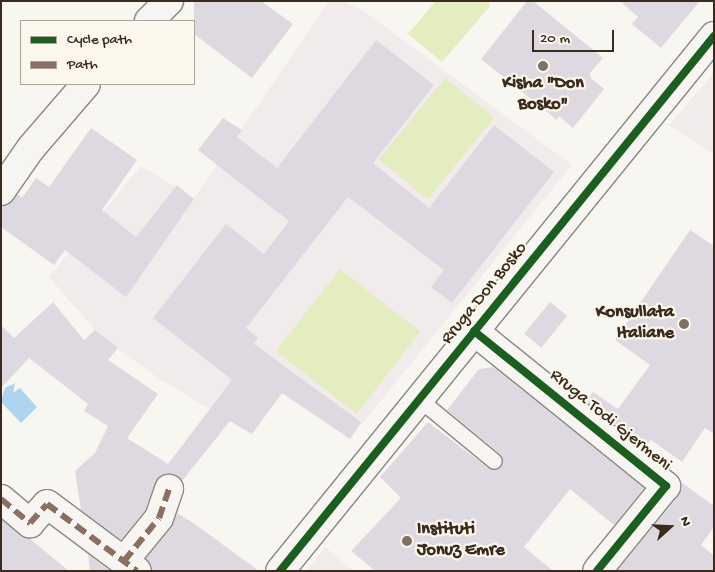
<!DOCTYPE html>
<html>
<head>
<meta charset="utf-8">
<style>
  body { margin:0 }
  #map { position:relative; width:715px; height:572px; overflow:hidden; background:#f8f6f0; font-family:"Gochi Hand",sans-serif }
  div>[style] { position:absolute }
  .built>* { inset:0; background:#f1ebec }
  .green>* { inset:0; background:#e3edc0; transform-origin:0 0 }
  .water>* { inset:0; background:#aed4ee }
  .building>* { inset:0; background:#ded9e0; transform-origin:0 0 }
  .roads { filter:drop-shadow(1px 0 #8b8781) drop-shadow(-1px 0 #8b8781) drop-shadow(0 1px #8b8781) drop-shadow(0 -1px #8b8781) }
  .service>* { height:15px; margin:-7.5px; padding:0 7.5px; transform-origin:7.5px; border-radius:7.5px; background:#f6f5f1 }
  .minor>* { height:28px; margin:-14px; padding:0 14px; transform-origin:14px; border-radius:14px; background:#f6f5f1 }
  .quiet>* { height:6px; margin-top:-3px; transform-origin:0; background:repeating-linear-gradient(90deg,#8d6e63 0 12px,transparent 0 18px) }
  .cycleway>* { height:8px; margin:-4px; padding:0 4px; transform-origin:4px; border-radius:4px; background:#1b5e20 }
  .dots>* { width:14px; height:14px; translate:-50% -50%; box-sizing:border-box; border:2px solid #fbf7ec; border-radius:50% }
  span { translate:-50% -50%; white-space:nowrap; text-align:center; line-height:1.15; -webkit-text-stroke:4.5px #fbf7ec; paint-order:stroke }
  .poi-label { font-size:18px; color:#3b2a1e; font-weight:700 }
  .right { translate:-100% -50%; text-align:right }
  .left { translate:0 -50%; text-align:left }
  .street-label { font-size:18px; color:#3b2a1e }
  .frame { position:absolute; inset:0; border:2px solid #3b2a1e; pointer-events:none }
  .legend { position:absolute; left:20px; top:20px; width:175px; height:65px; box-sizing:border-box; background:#fbf7ec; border:1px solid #aea59a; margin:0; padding:6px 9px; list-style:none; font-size:15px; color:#3b2a1e }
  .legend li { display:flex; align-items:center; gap:10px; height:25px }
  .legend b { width:25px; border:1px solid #aea59a }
  .north { position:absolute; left:645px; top:502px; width:50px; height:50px; -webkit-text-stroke:4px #fbf7ec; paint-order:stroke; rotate:70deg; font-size:14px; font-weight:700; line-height:20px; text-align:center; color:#3b2a1e }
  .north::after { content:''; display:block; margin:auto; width:18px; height:22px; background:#3b2a1e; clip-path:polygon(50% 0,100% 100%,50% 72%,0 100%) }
  .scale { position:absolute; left:532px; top:30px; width:82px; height:22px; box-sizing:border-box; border:2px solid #3b2a1e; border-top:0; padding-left:6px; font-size:15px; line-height:18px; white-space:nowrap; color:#3b2a1e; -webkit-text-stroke:4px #fbf7ec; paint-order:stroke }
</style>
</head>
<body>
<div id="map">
  <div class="built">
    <div style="clip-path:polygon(329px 1px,342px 1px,361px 9px,572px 165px,350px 439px,282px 393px,252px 434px,158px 378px,116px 347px,95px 330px,49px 277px,141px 166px,194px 199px)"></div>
    <div style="clip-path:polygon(714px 73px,714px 155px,669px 125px)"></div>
    <div style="clip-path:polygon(325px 547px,337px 557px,353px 571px,306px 571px)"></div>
  </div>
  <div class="green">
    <div style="clip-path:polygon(436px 1px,487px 1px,491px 5px,442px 62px,408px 34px)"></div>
    <div style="left:445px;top:78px;width:63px;height:105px;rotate:39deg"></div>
    <div style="left:340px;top:269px;width:102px;height:104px;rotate:38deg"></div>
  </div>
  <div class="water">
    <div style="clip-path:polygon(15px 383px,13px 393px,20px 388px,37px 407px,21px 423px,1px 402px,5px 388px)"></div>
  </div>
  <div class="building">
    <div style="clip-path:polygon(194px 1px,261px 1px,293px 24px,252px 78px,194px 34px)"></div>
    <div style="clip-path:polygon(527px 1px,533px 1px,603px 58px,590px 73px,591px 78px,604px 89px,573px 128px,559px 116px,557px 120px,481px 59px)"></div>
    <div style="clip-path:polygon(620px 1px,700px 1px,661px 48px,632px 24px,638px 17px)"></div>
    <div style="clip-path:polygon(376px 40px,434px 85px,373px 163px,429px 208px,494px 125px,554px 172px,452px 303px,431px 287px,444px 270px,348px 197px,246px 328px,258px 338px,254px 344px,361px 422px,350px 439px,282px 393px,252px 434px,230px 421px,182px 481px,174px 474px,158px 478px,145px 510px,121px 540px,81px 510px,75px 471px,95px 453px,108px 426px,84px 411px,88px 404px,29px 358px,1px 388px,1px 325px,14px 338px,53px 302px,84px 340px,95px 330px,118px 348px,108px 360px,158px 394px,127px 438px,168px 464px,232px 380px,153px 318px,226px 224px,264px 254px,289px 221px,198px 150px,223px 118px,242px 130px,237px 137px,277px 168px)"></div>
    <div style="clip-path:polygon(91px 128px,137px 160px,102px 210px,136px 237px,177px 185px,194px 199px,126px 297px,65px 250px,54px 265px,1px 227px,1px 206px,18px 194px,22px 198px,36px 178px,49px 187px)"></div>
    <div style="clip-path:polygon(690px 230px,714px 246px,714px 434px,705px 428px,682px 462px,651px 440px,644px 448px,586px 401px,593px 392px,618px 409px,650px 365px,615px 340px)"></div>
    <div style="left:550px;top:302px;width:22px;height:41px;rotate:39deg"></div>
    <div style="clip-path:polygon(494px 367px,644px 488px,614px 525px,570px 489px,524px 547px,553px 571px,375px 571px,351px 551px,401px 498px,380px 477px,428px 422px,488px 468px,501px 467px,500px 454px,447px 410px,479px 369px)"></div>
    <div style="clip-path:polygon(681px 482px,714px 506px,714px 527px,701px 545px,714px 556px,714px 571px,617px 571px,678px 496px)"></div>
    <div style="clip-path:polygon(177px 513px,192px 522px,259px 571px,152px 571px,146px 558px,171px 528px)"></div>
    <div style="clip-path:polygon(1px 519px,29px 538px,69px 571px,1px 571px)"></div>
    <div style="clip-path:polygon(88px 554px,110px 571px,90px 571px)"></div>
  </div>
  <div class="roads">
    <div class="service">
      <div style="left:419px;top:399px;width:97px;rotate:39.6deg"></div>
    </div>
    <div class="minor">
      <div style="left:149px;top:21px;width:28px;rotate:-45deg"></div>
      <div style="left:1px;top:191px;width:52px;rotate:-55.1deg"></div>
      <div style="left:31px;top:148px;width:84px;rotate:-49.3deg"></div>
      <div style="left:474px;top:331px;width:247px;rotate:38.9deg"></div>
      <div style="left:666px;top:486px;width:109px;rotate:129.1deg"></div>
      <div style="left:1px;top:499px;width:38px;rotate:40deg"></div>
      <div style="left:30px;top:523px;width:25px;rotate:-48deg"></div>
      <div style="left:47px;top:504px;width:112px;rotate:36.7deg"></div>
      <div style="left:124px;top:561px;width:55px;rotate:-50.9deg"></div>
      <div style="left:159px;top:518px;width:31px;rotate:-71deg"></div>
      <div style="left:280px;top:571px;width:689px;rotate:-50.95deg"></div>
    </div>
  </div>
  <div class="quiet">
    <div style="left:1px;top:499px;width:38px;rotate:40deg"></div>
    <div style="left:30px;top:523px;width:25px;rotate:-48deg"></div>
    <div style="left:47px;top:504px;width:112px;rotate:36.7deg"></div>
    <div style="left:124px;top:561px;width:55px;rotate:-50.9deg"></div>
    <div style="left:159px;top:518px;width:31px;rotate:-71deg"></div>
  </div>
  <div class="cycleway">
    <div style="left:474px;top:331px;width:247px;rotate:38.9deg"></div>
    <div style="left:666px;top:486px;width:109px;rotate:129.1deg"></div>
    <div style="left:280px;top:571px;width:689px;rotate:-50.95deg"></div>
  </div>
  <div class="dots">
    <div style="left:543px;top:66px;background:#7d7168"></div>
    <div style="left:684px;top:324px;background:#7d7168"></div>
    <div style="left:407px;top:541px;background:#7d7168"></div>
  </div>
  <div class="poi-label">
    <span style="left:543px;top:95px">Kisha "Don<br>Bosko"</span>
    <span class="right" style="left:674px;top:324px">Konsullata<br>Italiane</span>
    <span class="left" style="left:417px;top:541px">Instituti<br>Jonuz Emre</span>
  </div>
  <div class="street-label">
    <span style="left:485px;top:294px;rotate:-51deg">Rruga Don Bosko</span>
    <span style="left:610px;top:421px;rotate:39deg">Rruga Todi Gjermeni</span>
  </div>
  <div class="frame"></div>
  <ul class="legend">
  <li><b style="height:6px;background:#1b5e20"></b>Cycle path</li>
  <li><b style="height:6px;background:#8d6e63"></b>Path</li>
  </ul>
  <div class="north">N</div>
  <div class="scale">20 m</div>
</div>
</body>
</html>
